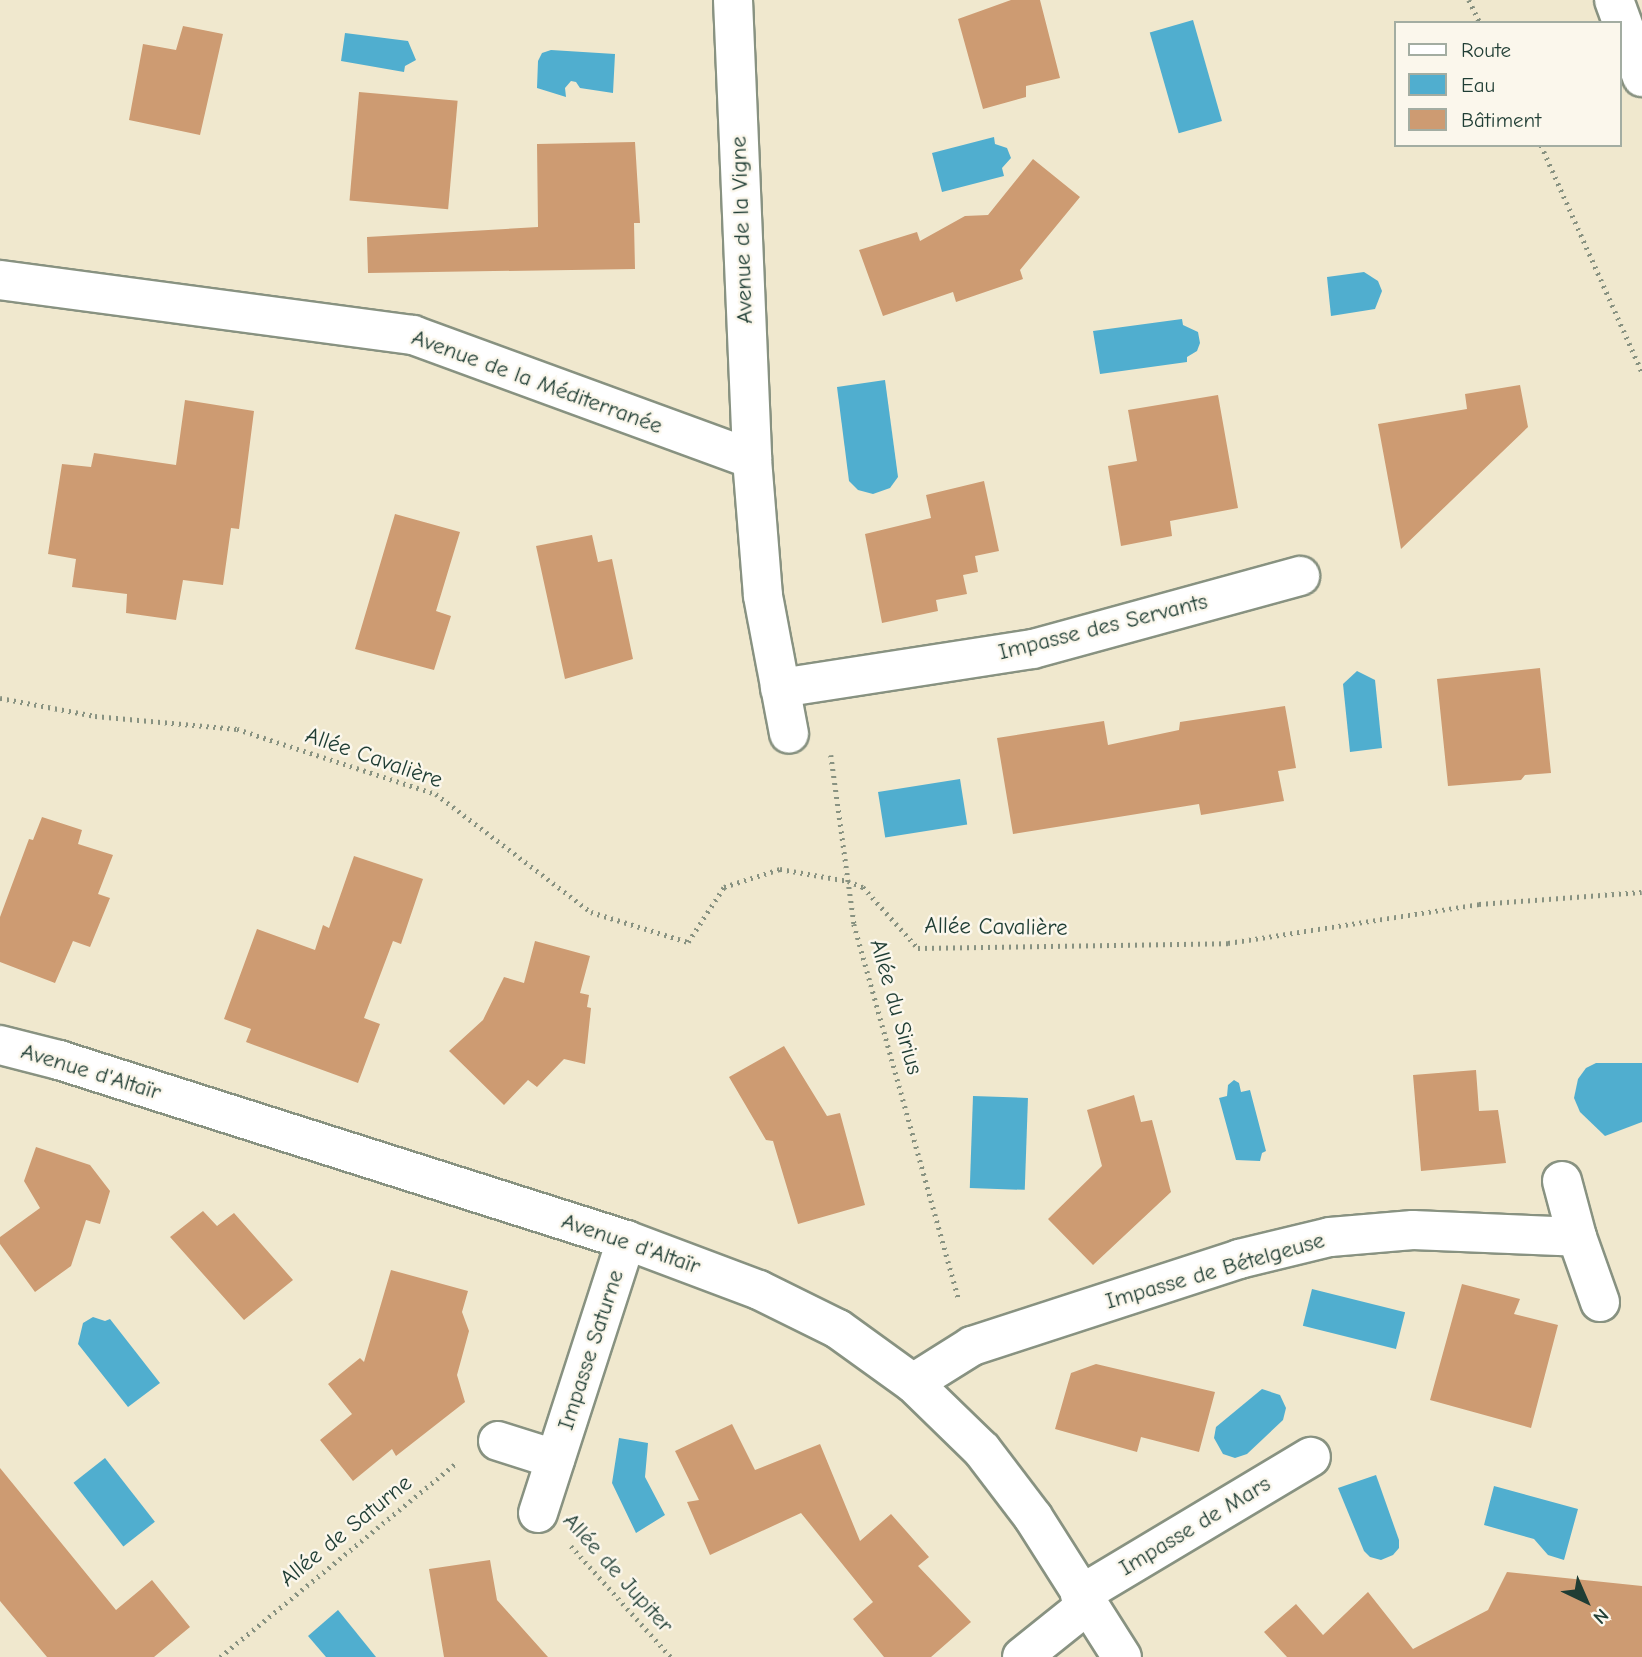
<!DOCTYPE html>
<html>
<head>
<meta charset="utf-8">
<style>
  body { margin:0 }
  #map { position:relative; width:1642px; height:1657px; overflow:hidden; background:#f0e8ce; font-family:"Comic Neue",sans-serif }
  div>[style] { position:absolute }
  .water>* { inset:0; background:#50aecf; transform-origin:0 0 }
  .building>* { inset:0; background:#cd9b72; transform-origin:0 0 }
  .path>* { height:4.5px; margin-top:-2.25px; transform-origin:0; background:repeating-linear-gradient(90deg,#889281 0 2px,transparent 0 7px) }
  .roads { filter:drop-shadow(2px 0 #889281) drop-shadow(-2px 0 #889281) drop-shadow(0 2px #889281) drop-shadow(0 -2px #889281) }
  .street>* { height:38px; margin:-19px; padding:0 19px; transform-origin:19px; border-radius:19px; background:#fff }
  .highway>* { height:38px; margin:-19px; padding:0 19px; transform-origin:19px; border-radius:19px; background:#fff }
  span { translate:-50% -50%; white-space:nowrap; text-align:center; line-height:1.15; -webkit-text-stroke:5px #fbf7ec; paint-order:stroke }
  .street-label { font-size:23px; color:#1f3d34 }
  .legend { position:absolute; left:1394px; top:21px; width:228px; height:126px; box-sizing:border-box; background:#fbf7ec; border:2px solid #a3ada2; margin:0; padding:9px 12px; list-style:none; font-size:21px; color:#1f3d34 }
  .legend li { display:flex; align-items:center; gap:14px; height:35px }
  .legend b { width:35px; border:2px solid #a3ada2 }
  .north { position:absolute; left:1551px; top:1566px; width:70px; height:70px; -webkit-text-stroke:5px #fbf7ec; paint-order:stroke; rotate:136deg; font-size:19px; font-weight:700; line-height:28px; text-align:center; color:#1f3d34 }
  .north::after { content:''; display:block; margin:auto; width:24px; height:32px; background:#1f3d34; clip-path:polygon(50% 0,100% 100%,50% 72%,0 100%) }
</style>
</head>
<body>
<div id="map">
  <div class="water">
    <div style="left:1193px;top:20px;width:105px;height:45px;rotate:74deg"></div>
    <div style="clip-path:polygon(345px 33px,408px 41px,416px 60px,405px 66px,404px 72px,341px 61px)"></div>
    <div style="clip-path:polygon(551px 50px,615px 54px,613px 93px,580px 88px,576px 82px,571px 81px,565px 88px,566px 97px,537px 88px,538px 61px,542px 53px)"></div>
    <div style="clip-path:polygon(994px 137px,995px 144px,1007px 148px,1011px 158px,1002px 168px,1004px 176px,942px 192px,932px 153px)"></div>
    <div style="clip-path:polygon(1364px 272px,1378px 281px,1382px 291px,1375px 309px,1331px 316px,1327px 277px)"></div>
    <div style="clip-path:polygon(1182px 319px,1183px 325px,1198px 332px,1200px 343px,1197px 351px,1187px 357px,1187px 362px,1100px 374px,1093px 331px)"></div>
    <div style="clip-path:polygon(885px 380px,898px 477px,890px 488px,873px 494px,858px 490px,849px 481px,837px 387px)"></div>
    <div style="clip-path:polygon(1357px 671px,1375px 680px,1382px 748px,1350px 752px,1343px 684px)"></div>
    <div style="left:960px;top:779px;width:46px;height:83px;rotate:81deg"></div>
    <div style="clip-path:polygon(1596px 1063px,1642px 1063px,1642px 1122px,1605px 1136px,1580px 1112px,1574px 1098px,1578px 1079px,1586px 1068px)"></div>
    <div style="clip-path:polygon(1234px 1080px,1239px 1083px,1241px 1092px,1250px 1090px,1266px 1151px,1262px 1153px,1260px 1161px,1236px 1160px,1219px 1098px,1227px 1096px,1228px 1085px)"></div>
    <div style="left:973px;top:1096px;width:55px;height:92px;rotate:2deg"></div>
    <div style="left:1312px;top:1289px;width:96px;height:38px;rotate:14deg"></div>
    <div style="clip-path:polygon(93px 1317px,105px 1321px,110px 1319px,160px 1383px,128px 1407px,78px 1344px,83px 1323px)"></div>
    <div style="clip-path:polygon(1262px 1389px,1280px 1395px,1286px 1408px,1283px 1420px,1247px 1454px,1235px 1458px,1223px 1454px,1214px 1438px,1216px 1427px)"></div>
    <div style="clip-path:polygon(619px 1438px,648px 1443px,645px 1477px,665px 1515px,636px 1533px,612px 1483px)"></div>
    <div style="left:105px;top:1458px;width:81px;height:40px;rotate:52deg"></div>
    <div style="clip-path:polygon(1376px 1475px,1399px 1540px,1399px 1548px,1393px 1555px,1381px 1560px,1370px 1557px,1364px 1551px,1338px 1488px)"></div>
    <div style="clip-path:polygon(1494px 1486px,1578px 1509px,1564px 1560px,1548px 1555px,1534px 1539px,1484px 1525px)"></div>
    <div style="clip-path:polygon(338px 1610px,376px 1657px,326px 1657px,308px 1636px)"></div>
  </div>
  <div class="building">
    <div style="clip-path:polygon(1011px 0,1040px 0,1060px 78px,1026px 86px,1026px 97px,983px 109px,958px 19px)"></div>
    <div style="clip-path:polygon(183px 26px,223px 34px,200px 135px,129px 120px,143px 44px,176px 50px)"></div>
    <div style="left:359px;top:92px;width:99px;height:109px;rotate:5deg"></div>
    <div style="clip-path:polygon(635px 142px,640px 223px,634px 223px,635px 269px,368px 273px,367px 237px,538px 227px,537px 144px)"></div>
    <div style="clip-path:polygon(1033px 159px,1080px 197px,1020px 270px,1023px 279px,956px 302px,953px 292px,883px 316px,859px 250px,917px 232px,920px 241px,965px 216px,988px 215px)"></div>
    <div style="clip-path:polygon(1520px 385px,1528px 427px,1401px 549px,1378px 424px,1467px 409px,1465px 394px)"></div>
    <div style="clip-path:polygon(1218px 395px,1238px 508px,1170px 521px,1172px 536px,1121px 546px,1108px 466px,1137px 461px,1128px 410px)"></div>
    <div style="clip-path:polygon(185px 400px,254px 411px,239px 529px,231px 528px,223px 585px,183px 580px,176px 620px,126px 613px,127px 594px,72px 587px,76px 559px,48px 554px,62px 464px,91px 467px,94px 453px,176px 465px)"></div>
    <div style="clip-path:polygon(984px 481px,999px 551px,975px 556px,978px 572px,963px 575px,967px 594px,936px 600px,938px 611px,882px 623px,865px 534px,931px 518px,926px 495px)"></div>
    <div style="clip-path:polygon(395px 514px,460px 532px,436px 611px,451px 616px,434px 670px,355px 649px)"></div>
    <div style="clip-path:polygon(592px 535px,598px 562px,612px 559px,633px 659px,565px 679px,536px 546px)"></div>
    <div style="clip-path:polygon(1540px 668px,1551px 773px,1525px 775px,1521px 780px,1448px 786px,1437px 679px)"></div>
    <div style="clip-path:polygon(1285px 706px,1296px 768px,1278px 771px,1284px 801px,1201px 815px,1199px 804px,1013px 834px,997px 738px,1104px 721px,1108px 745px,1179px 730px,1180px 722px)"></div>
    <div style="clip-path:polygon(42px 817px,82px 830px,78px 844px,113px 855px,98px 894px,110px 898px,90px 947px,73px 941px,55px 983px,0 962px,0 917px,29px 839px,33px 840px)"></div>
    <div style="clip-path:polygon(354px 856px,423px 879px,401px 944px,393px 941px,364px 1018px,380px 1024px,358px 1083px,246px 1042px,251px 1029px,224px 1019px,257px 929px,315px 950px,323px 925px,329px 928px)"></div>
    <div style="clip-path:polygon(535px 941px,590px 956px,580px 993px,589px 995px,587px 1007px,591px 1008px,585px 1064px,564px 1059px,537px 1087px,528px 1080px,504px 1105px,449px 1051px,483px 1020px,504px 977px,524px 983px)"></div>
    <div style="clip-path:polygon(784px 1046px,827px 1116px,840px 1113px,865px 1205px,798px 1224px,773px 1141px,766px 1140px,729px 1077px)"></div>
    <div style="clip-path:polygon(1476px 1070px,1479px 1111px,1498px 1110px,1506px 1163px,1421px 1171px,1413px 1075px)"></div>
    <div style="clip-path:polygon(1134px 1095px,1141px 1122px,1152px 1120px,1171px 1192px,1093px 1265px,1048px 1219px,1102px 1166px,1087px 1110px)"></div>
    <div style="clip-path:polygon(36px 1147px,90px 1165px,110px 1191px,100px 1224px,86px 1220px,71px 1266px,35px 1292px,0 1244px,0 1237px,40px 1208px,24px 1181px)"></div>
    <div style="clip-path:polygon(203px 1211px,217px 1226px,234px 1213px,293px 1280px,244px 1320px,170px 1237px)"></div>
    <div style="clip-path:polygon(391px 1270px,468px 1291px,462px 1312px,469px 1331px,457px 1375px,465px 1402px,396px 1456px,392px 1449px,353px 1481px,320px 1440px,352px 1414px,328px 1384px,360px 1358px,364px 1362px)"></div>
    <div style="clip-path:polygon(1462px 1284px,1520px 1299px,1514px 1314px,1558px 1325px,1531px 1428px,1430px 1400px)"></div>
    <div style="clip-path:polygon(1096px 1364px,1215px 1392px,1199px 1452px,1141px 1437px,1137px 1452px,1055px 1429px,1071px 1373px)"></div>
    <div style="clip-path:polygon(732px 1424px,755px 1470px,820px 1444px,860px 1541px,891px 1514px,929px 1557px,918px 1566px,971px 1622px,931px 1657px,884px 1657px,853px 1619px,873px 1602px,801px 1513px,710px 1555px,687px 1502px,699px 1500px,675px 1451px)"></div>
    <div style="clip-path:polygon(0 1468px,116px 1610px,152px 1580px,190px 1627px,154px 1657px,47px 1657px,0 1601px)"></div>
    <div style="clip-path:polygon(490px 1560px,497px 1600px,548px 1657px,444px 1657px,429px 1569px)"></div>
    <div style="clip-path:polygon(1507px 1572px,1642px 1586px,1642px 1657px,1287px 1657px,1264px 1632px,1296px 1604px,1323px 1635px,1368px 1592px,1413px 1649px,1488px 1610px)"></div>
  </div>
  <div class="path">
    <div style="left:1469px;top:0;width:25px;rotate:64deg"></div>
    <div style="left:1541px;top:145px;width:248px;rotate:66deg"></div>
    <div style="left:0;top:698px;width:97px;rotate:10.7deg"></div>
    <div style="left:95px;top:716px;width:143px;rotate:5.2deg"></div>
    <div style="left:237px;top:729px;width:209px;rotate:18.1deg"></div>
    <div style="left:436px;top:794px;width:195px;rotate:37.3deg"></div>
    <div style="left:591px;top:912px;width:102px;rotate:17.2deg"></div>
    <div style="left:688px;top:942px;width:66px;rotate:-56.8deg"></div>
    <div style="left:724px;top:887px;width:59px;rotate:-17.8deg"></div>
    <div style="left:780px;top:869px;width:69px;rotate:10deg"></div>
    <div style="left:848px;top:881px;width:16px;rotate:22deg"></div>
    <div style="left:863px;top:887px;width:82px;rotate:48deg"></div>
    <div style="left:918px;top:948px;width:310px;rotate:-0.9deg"></div>
    <div style="left:1228px;top:943px;width:254px;rotate:-8.8deg"></div>
    <div style="left:1479px;top:904px;width:163px;rotate:-4.2deg"></div>
    <div style="left:831px;top:755px;width:171px;rotate:82.2deg"></div>
    <div style="left:854px;top:924px;width:391px;rotate:74.4deg"></div>
    <div style="left:571px;top:1546px;width:149px;rotate:48deg"></div>
    <div style="left:220px;top:1657px;width:307px;rotate:-39.4deg"></div>
  </div>
  <div class="roads">
    <div class="street">
      <div style="left:733px;top:0;width:459px;rotate:87.6deg"></div>
      <div style="left:752px;top:459px;width:137px;rotate:85.4deg"></div>
      <div style="left:763px;top:596px;width:140px;rotate:79.3deg"></div>
      <div style="left:0;top:280px;width:417px;rotate:7.6deg"></div>
      <div style="left:413px;top:335px;width:361px;rotate:20.1deg"></div>
      <div style="left:780px;top:688px;width:256px;rotate:-8.8deg"></div>
      <div style="left:1033px;top:649px;width:277px;rotate:-15.3deg"></div>
      <div style="left:0;top:1045px;width:61px;rotate:14.3deg"></div>
      <div style="left:59px;top:1060px;width:595px;rotate:17.61deg"></div>
      <div style="left:626px;top:1240px;width:142px;rotate:20.6deg"></div>
      <div style="left:759px;top:1290px;width:88px;rotate:26.3deg"></div>
      <div style="left:838px;top:1329px;width:92px;rotate:35.8deg"></div>
      <div style="left:913px;top:1383px;width:96px;rotate:44.2deg"></div>
      <div style="left:982px;top:1450px;width:84px;rotate:52.7deg"></div>
      <div style="left:1033px;top:1517px;width:166px;rotate:57.6deg"></div>
      <div style="left:1562px;top:1181px;width:58px;rotate:75deg"></div>
      <div style="left:1577px;top:1237px;width:69px;rotate:70.5deg"></div>
      <div style="left:913px;top:1383px;width:70px;rotate:-32.1deg"></div>
      <div style="left:972px;top:1346px;width:281px;rotate:-18deg"></div>
      <div style="left:1239px;top:1259px;width:94px;rotate:-13.6deg"></div>
      <div style="left:1330px;top:1237px;width:83px;rotate:-4.8deg"></div>
      <div style="left:1413px;top:1230px;width:164px;rotate:2.4deg"></div>
      <div style="left:498px;top:1441px;width:60px;rotate:17.5deg"></div>
      <div style="left:538px;top:1513px;width:287px;rotate:-72.1deg"></div>
      <div style="left:1080px;top:1595px;width:269px;rotate:-30.9deg"></div>
      <div style="left:1022px;top:1657px;width:83px;rotate:-38.7deg"></div>
    </div>
    <div class="highway">
      <div style="left:1614px;top:0;width:82px;rotate:70deg"></div>
    </div>
  </div>
  <div class="street-label">
    <span style="left:742px;top:230px;rotate:-92deg">Avenue de la Vigne</span>
    <span style="left:537px;top:382px;rotate:20deg">Avenue de la Méditerranée</span>
    <span style="left:1103px;top:627px;rotate:-14deg">Impasse des Servants</span>
    <span style="left:374px;top:758px;rotate:19deg">Allée Cavalière</span>
    <span style="left:996px;top:927px;rotate:1deg">Allée Cavalière</span>
    <span style="left:896px;top:1007px;rotate:74deg">Allée du Sirius</span>
    <span style="left:91px;top:1072px;rotate:17deg">Avenue d'Altaïr</span>
    <span style="left:631px;top:1244px;rotate:19deg">Avenue d'Altaïr</span>
    <span style="left:1215px;top:1271px;rotate:-16deg">Impasse de Bételgeuse</span>
    <span style="left:591px;top:1350px;rotate:-72deg">Impasse Saturne</span>
    <span style="left:1195px;top:1526px;rotate:-31deg">Impasse de Mars</span>
    <span style="left:346px;top:1531px;rotate:-39deg">Allée de Saturne</span>
    <span style="left:618px;top:1573px;rotate:48deg">Allée de Jupiter</span>
  </div>
  <ul class="legend">
  <li><b style="height:9px;background:#fff"></b>Route</li>
  <li><b style="height:19px;background:#50aecf"></b>Eau</li>
  <li><b style="height:19px;background:#cd9b72"></b>Bâtiment</li>
  </ul>
  <div class="north">N</div>
</div>
</body>
</html>
